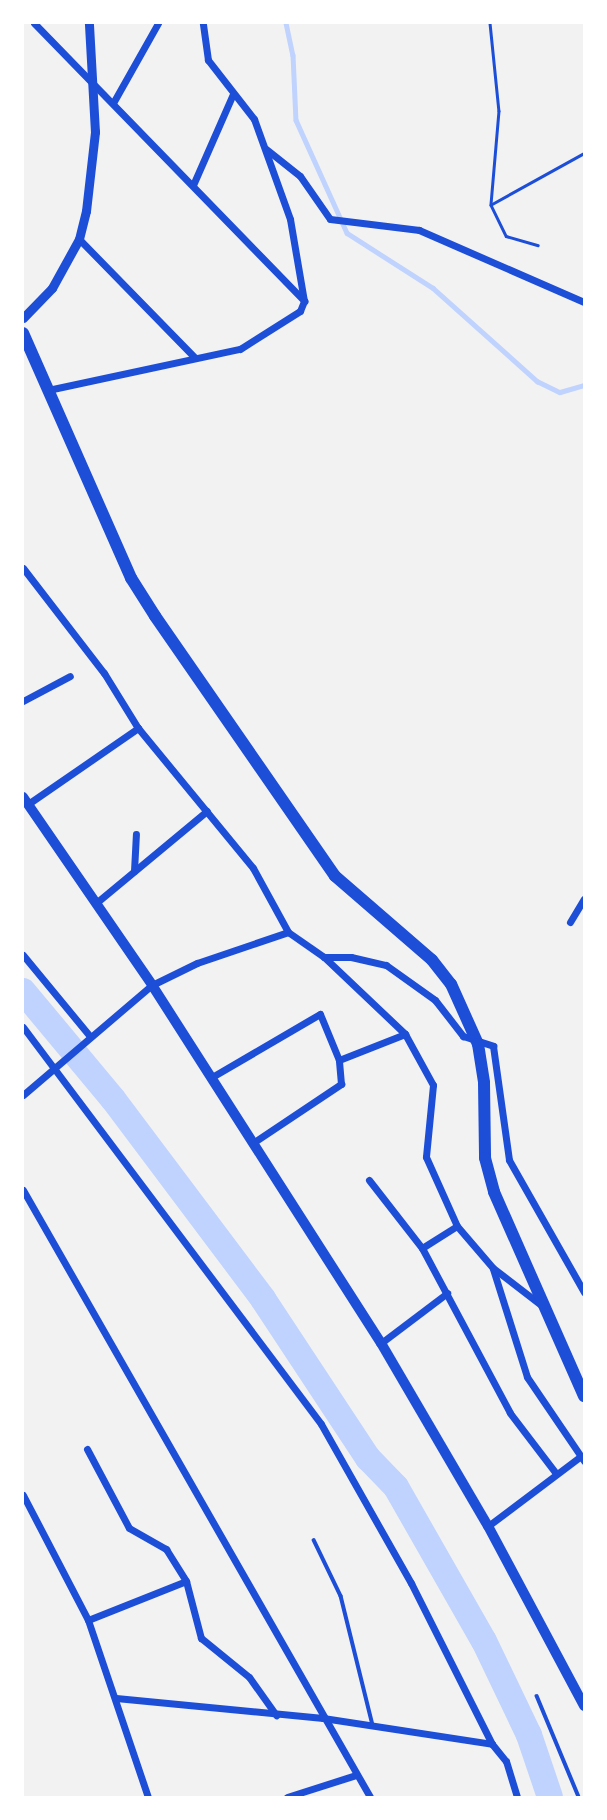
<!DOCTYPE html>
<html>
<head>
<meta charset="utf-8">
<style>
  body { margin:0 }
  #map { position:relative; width:607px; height:1820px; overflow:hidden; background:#f2f2f2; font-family:"Sofia Sans Condensed",sans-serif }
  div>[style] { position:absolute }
  .stream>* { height:4.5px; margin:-2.25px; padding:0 2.25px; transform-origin:2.25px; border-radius:2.25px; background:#bfd3fe }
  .river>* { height:26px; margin:-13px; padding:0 13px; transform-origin:13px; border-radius:13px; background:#bfd3fe }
  .path>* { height:2.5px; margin:-1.25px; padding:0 1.25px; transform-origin:1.25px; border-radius:1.25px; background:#1d4ed8 }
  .service>* { height:3.5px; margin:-1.75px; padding:0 1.75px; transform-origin:1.75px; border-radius:1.75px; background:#1d4ed8 }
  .minor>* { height:7px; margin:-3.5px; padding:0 3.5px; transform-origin:3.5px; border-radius:3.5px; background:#1d4ed8 }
  .tertiary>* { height:9px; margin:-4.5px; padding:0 4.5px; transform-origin:4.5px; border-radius:4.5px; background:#1d4ed8 }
  .secondary>* { height:10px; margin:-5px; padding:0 5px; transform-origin:5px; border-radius:5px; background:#1d4ed8 }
  .trunk>* { height:12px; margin:-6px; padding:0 6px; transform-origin:6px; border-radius:6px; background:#1d4ed8 }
  span { translate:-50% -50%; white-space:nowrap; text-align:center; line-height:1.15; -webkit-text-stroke:5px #fff; paint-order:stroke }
  .frame { position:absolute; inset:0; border:24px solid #fff; pointer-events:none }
</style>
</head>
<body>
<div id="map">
  <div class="stream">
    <div style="left:286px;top:23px;width:33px;rotate:78deg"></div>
    <div style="left:293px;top:55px;width:65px;rotate:87.4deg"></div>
    <div style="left:296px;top:120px;width:124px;rotate:65.7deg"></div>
    <div style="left:347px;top:233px;width:102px;rotate:32.6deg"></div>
    <div style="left:433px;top:288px;width:140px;rotate:41.8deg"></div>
    <div style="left:537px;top:381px;width:25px;rotate:26deg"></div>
    <div style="left:560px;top:392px;width:25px;rotate:-16deg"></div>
  </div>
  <div class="river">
    <div style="left:23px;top:991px;width:141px;rotate:50.2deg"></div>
    <div style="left:113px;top:1099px;width:250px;rotate:53.1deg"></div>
    <div style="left:263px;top:1299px;width:191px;rotate:56.6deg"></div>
    <div style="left:368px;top:1458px;width:40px;rotate:46deg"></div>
    <div style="left:396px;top:1487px;width:177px;rotate:60.3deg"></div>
    <div style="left:484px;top:1641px;width:104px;rotate:64.4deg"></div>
    <div style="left:529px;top:1735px;width:65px;rotate:71.3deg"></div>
  </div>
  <div class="path">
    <div style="left:490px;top:23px;width:88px;rotate:84.2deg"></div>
    <div style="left:499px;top:111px;width:94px;rotate:94.9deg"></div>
    <div style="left:491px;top:205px;width:34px;rotate:64deg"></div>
    <div style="left:506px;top:236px;width:33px;rotate:16deg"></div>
    <div style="left:492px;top:204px;width:105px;rotate:-29deg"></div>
  </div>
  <div class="service">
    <div style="left:314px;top:1540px;width:62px;rotate:64.3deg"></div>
    <div style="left:341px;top:1596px;width:133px;rotate:76.1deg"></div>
    <div style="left:537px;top:1696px;width:109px;rotate:67.4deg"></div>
  </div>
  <div class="minor">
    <div style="left:34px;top:23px;width:388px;rotate:45.8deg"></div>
    <div style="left:113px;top:103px;width:92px;rotate:-60.6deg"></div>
    <div style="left:266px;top:149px;width:43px;rotate:38.5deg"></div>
    <div style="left:300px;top:176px;width:52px;rotate:55.1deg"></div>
    <div style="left:330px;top:219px;width:90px;rotate:7deg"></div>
    <div style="left:419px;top:230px;width:180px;rotate:23.6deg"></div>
    <div style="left:193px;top:185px;width:99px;rotate:-66.3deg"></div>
    <div style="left:79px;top:239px;width:166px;rotate:45.7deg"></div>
    <div style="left:48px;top:390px;width:196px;rotate:-12.1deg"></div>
    <div style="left:240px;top:349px;width:71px;rotate:-32.3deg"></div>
    <div style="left:300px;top:311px;width:11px;rotate:-68deg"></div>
    <div style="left:304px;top:301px;width:83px;rotate:-99.7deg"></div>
    <div style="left:290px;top:219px;width:106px;rotate:-109.8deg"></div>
    <div style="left:254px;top:119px;width:75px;rotate:-127.9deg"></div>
    <div style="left:208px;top:60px;width:37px;rotate:-98deg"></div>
    <div style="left:23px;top:568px;width:133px;rotate:52.4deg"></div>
    <div style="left:104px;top:673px;width:65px;rotate:58.3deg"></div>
    <div style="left:138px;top:728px;width:181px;rotate:50.6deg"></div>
    <div style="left:253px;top:868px;width:73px;rotate:61.3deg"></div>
    <div style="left:23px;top:701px;width:53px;rotate:-28deg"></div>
    <div style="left:28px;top:804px;width:134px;rotate:-34.6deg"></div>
    <div style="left:134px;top:871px;width:37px;rotate:-87deg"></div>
    <div style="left:96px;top:903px;width:144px;rotate:-39.7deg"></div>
    <div style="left:570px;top:922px;width:27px;rotate:-59deg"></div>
    <div style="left:23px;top:955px;width:104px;rotate:50.5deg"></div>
    <div style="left:324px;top:957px;width:112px;rotate:43.5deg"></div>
    <div style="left:405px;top:1034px;width:58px;rotate:61.2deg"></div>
    <div style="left:433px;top:1085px;width:72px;rotate:95.6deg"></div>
    <div style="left:426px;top:1157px;width:76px;rotate:65.8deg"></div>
    <div style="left:457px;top:1226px;width:55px;rotate:49.4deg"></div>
    <div style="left:493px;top:1268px;width:66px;rotate:37.6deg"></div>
    <div style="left:23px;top:1027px;width:496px;rotate:53.1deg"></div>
    <div style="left:321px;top:1424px;width:183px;rotate:60.5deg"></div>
    <div style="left:411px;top:1583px;width:180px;rotate:63.3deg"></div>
    <div style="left:492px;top:1744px;width:22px;rotate:51deg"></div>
    <div style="left:506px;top:1761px;width:38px;rotate:73deg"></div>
    <div style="left:212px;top:1077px;width:125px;rotate:-30.3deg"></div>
    <div style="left:320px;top:1014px;width:50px;rotate:67.6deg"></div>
    <div style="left:339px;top:1060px;width:71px;rotate:-21.5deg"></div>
    <div style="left:23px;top:1095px;width:170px;rotate:-40.5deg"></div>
    <div style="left:152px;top:985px;width:50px;rotate:-26.1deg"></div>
    <div style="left:197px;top:963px;width:96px;rotate:-18.8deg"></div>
    <div style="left:288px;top:932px;width:44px;rotate:34.8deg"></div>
    <div style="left:324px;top:957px;width:27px"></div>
    <div style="left:351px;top:957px;width:36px;rotate:13deg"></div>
    <div style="left:386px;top:965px;width:60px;rotate:35.5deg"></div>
    <div style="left:435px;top:1000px;width:46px;rotate:52.1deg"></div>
    <div style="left:463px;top:1036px;width:32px;rotate:18deg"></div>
    <div style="left:493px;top:1046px;width:115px;rotate:82deg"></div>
    <div style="left:509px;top:1160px;width:152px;rotate:60.4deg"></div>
    <div style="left:254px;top:1142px;width:105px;rotate:-33.7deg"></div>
    <div style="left:341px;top:1084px;width:24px;rotate:-95deg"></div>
    <div style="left:369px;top:1180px;width:86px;rotate:52.1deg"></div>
    <div style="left:422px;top:1248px;width:187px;rotate:61.9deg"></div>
    <div style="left:510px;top:1413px;width:74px;rotate:52.7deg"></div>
    <div style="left:23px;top:1190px;width:699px;rotate:60.24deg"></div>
    <div style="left:422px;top:1248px;width:41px;rotate:-32.2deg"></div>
    <div style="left:493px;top:1269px;width:113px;rotate:72.5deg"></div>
    <div style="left:527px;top:1377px;width:102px;rotate:55.8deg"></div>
    <div style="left:381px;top:1343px;width:83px;rotate:-37.1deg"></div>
    <div style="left:87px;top:1449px;width:89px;rotate:62deg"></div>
    <div style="left:129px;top:1528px;width:43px;rotate:29.6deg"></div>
    <div style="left:166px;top:1549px;width:38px;rotate:58deg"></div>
    <div style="left:186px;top:1581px;width:59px;rotate:75.3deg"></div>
    <div style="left:201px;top:1638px;width:62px;rotate:39.1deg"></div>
    <div style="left:249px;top:1677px;width:47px;rotate:54.6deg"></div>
    <div style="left:23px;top:1495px;width:141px;rotate:62.5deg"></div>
    <div style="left:88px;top:1620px;width:187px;rotate:71.3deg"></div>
    <div style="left:488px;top:1526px;width:116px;rotate:-37deg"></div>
    <div style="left:88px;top:1620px;width:105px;rotate:-21.7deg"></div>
    <div style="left:116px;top:1698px;width:208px;rotate:5.5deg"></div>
    <div style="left:323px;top:1718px;width:171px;rotate:8.7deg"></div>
    <div style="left:287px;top:1797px;width:72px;rotate:-17.7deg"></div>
  </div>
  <div class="tertiary">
    <div style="left:23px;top:318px;width:42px;rotate:-46deg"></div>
    <div style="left:52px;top:288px;width:56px;rotate:-61.1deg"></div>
    <div style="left:79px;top:239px;width:29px;rotate:-76deg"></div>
    <div style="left:86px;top:211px;width:80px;rotate:-83.5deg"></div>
    <div style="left:95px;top:132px;width:109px;rotate:-93.2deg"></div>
  </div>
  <div class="secondary">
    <div style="left:23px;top:797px;width:228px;rotate:55.5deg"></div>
    <div style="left:152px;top:985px;width:425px;rotate:57.4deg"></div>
    <div style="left:381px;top:1343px;width:212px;rotate:59.7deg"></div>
    <div style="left:488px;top:1526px;width:204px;rotate:61.9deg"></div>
  </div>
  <div class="trunk">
    <div style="left:23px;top:333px;width:268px;rotate:66.2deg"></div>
    <div style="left:131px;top:578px;width:45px;rotate:57.7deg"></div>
    <div style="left:155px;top:616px;width:316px;rotate:55.3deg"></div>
    <div style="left:335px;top:876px;width:128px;rotate:40.9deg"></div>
    <div style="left:432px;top:960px;width:31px;rotate:52deg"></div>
    <div style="left:451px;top:984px;width:66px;rotate:65.8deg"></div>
    <div style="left:478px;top:1044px;width:39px;rotate:81deg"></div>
    <div style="left:484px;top:1083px;width:75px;rotate:89.2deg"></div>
    <div style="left:485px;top:1158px;width:35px;rotate:75deg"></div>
    <div style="left:494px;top:1192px;width:223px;rotate:66.2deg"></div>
  </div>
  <div class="frame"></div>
</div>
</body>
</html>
